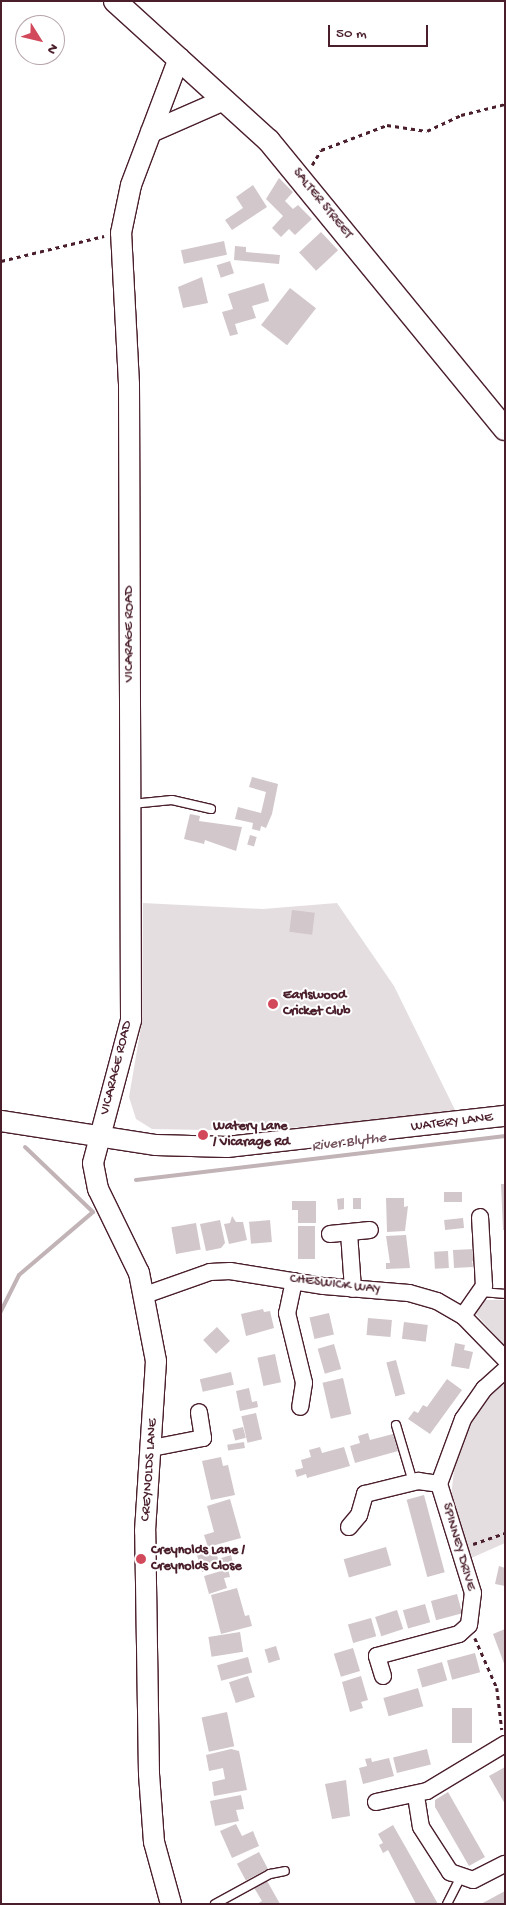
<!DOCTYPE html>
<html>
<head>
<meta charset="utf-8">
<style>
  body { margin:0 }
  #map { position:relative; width:506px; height:1905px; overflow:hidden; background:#fff; font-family:"Gochi Hand",sans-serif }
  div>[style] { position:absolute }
  .green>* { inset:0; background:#e5dee0 }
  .stream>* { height:4px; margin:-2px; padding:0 2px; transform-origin:2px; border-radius:2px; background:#c1b3b6 }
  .building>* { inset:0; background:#d2c7cb; transform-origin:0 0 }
  .path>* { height:2.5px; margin-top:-1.25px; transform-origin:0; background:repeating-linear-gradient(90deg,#4a1f2b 0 4px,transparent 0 8px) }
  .roads { filter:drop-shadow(1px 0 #4a1f2b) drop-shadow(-1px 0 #4a1f2b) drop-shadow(0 1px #4a1f2b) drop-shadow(0 -1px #4a1f2b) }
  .service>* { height:8px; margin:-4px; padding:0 4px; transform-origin:4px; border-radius:4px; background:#fff }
  .minor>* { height:16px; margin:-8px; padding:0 8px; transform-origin:8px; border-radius:8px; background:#fff }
  .tertiary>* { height:20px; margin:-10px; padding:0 10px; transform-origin:10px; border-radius:10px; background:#fff }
  .secondary>* { height:22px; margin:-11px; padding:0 11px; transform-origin:11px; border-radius:11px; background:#fff }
  .dots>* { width:14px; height:14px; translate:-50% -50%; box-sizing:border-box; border:2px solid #fff; border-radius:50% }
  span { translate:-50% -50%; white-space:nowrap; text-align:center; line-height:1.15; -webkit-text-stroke:4px #fff; paint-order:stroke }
  .street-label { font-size:14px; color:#4a1f2b }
  .poi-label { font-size:14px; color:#4a1f2b; font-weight:700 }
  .left { translate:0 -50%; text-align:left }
  .water-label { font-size:15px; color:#74535c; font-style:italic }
  .frame { position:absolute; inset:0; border:2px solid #4a1f2b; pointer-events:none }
  .north { position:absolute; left:15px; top:15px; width:50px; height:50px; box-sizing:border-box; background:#fff; border:1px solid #b7a5aa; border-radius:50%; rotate:126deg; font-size:14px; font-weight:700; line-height:20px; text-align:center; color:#4a1f2b }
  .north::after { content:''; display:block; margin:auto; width:18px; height:22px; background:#d1495b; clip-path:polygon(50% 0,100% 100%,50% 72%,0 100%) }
  .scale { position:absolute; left:328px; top:25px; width:100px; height:22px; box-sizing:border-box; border:2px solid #4a1f2b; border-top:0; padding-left:6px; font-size:15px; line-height:18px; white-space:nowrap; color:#4a1f2b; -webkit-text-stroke:4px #fff; paint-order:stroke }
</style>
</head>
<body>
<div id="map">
  <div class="green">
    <div style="clip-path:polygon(143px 903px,263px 909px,337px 903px,394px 986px,456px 1112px,258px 1131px,152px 1129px,136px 1119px,129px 1097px,142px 1021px)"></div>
    <div style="clip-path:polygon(485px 1300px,505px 1300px,505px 1346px,475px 1313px)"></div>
    <div style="clip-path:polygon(505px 1384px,505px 1543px,469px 1559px,451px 1497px,457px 1444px,485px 1396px)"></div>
  </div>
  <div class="stream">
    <div style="left:136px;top:1180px;width:372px;rotate:-6.8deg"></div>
    <div style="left:1px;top:1311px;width:40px;rotate:-63.4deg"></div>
    <div style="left:19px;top:1275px;width:97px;rotate:-40.4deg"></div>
    <div style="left:93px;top:1212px;width:94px;rotate:-136.3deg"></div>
  </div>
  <div class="building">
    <div style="clip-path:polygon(279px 178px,293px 192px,285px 201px,293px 209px,298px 205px,312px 219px,295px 235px,289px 229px,281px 237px,272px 228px,283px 216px,266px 199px)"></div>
    <div style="clip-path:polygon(253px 185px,267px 207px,232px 230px,225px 220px,243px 208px,236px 197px)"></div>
    <div style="left:321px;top:232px;width:25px;height:30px;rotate:47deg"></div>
    <div style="left:224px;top:241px;width:14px;height:44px;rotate:78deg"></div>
    <div style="clip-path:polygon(235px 246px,246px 247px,246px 252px,280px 255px,279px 264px,234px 260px)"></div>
    <div style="left:230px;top:261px;width:13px;height:14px;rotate:72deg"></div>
    <div style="clip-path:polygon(202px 277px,208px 303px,183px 308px,178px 287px)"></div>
    <div style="clip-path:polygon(264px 283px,269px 301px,252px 306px,256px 318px,235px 324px,238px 334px,230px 336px,222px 312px,233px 309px,228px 294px)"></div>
    <div style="left:290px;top:288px;width:33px;height:47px;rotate:38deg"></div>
    <div style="clip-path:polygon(252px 777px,278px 784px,272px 814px,266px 828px,261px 826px,260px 831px,252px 829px,253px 823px,235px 819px,238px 807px,261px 813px,266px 792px,249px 787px)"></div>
    <div style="clip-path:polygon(190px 814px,200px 816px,199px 821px,242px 827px,236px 851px,205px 840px,204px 844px,184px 839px)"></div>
    <div style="left:250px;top:835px;width:7px;height:10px;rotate:16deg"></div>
    <div style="left:292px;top:910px;width:23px;height:22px;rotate:7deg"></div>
    <div style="clip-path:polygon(501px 1184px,505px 1184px,505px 1230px,503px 1230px)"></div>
    <div style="left:462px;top:1192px;width:10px;height:18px;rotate:90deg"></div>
    <div style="clip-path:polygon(344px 1198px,344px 1209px,338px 1210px,337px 1199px)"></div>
    <div style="left:353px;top:1198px;width:8px;height:11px"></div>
    <div style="clip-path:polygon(386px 1198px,404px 1198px,404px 1207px,408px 1206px,405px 1231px,387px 1232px)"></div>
    <div style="clip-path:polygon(292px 1201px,316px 1201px,316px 1223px,298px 1223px,298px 1210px,292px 1210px)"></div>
    <div style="clip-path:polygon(232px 1216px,236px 1222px,243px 1222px,247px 1240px,229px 1244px,224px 1224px,230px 1223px)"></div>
    <div style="left:463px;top:1218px;width:10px;height:19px;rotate:84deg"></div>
    <div style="clip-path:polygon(220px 1220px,225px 1243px,221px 1248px,206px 1251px,200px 1224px)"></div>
    <div style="left:270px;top:1220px;width:22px;height:21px;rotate:85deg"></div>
    <div style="left:196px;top:1223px;width:27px;height:25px;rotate:80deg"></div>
    <div style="left:298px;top:1226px;width:17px;height:33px"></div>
    <div style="clip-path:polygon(406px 1235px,410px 1268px,386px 1269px,386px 1263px,390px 1263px,386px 1236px)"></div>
    <div style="clip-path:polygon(476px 1249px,477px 1261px,472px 1261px,473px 1267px,454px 1268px,453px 1250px)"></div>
    <div style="left:448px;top:1251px;width:17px;height:14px;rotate:87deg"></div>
    <div style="clip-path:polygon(263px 1309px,264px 1312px,270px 1311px,274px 1328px,246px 1336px,241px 1314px)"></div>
    <div style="left:329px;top:1313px;width:22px;height:20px;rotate:77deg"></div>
    <div style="left:368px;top:1318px;width:24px;height:17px;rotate:5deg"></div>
    <div style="left:404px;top:1322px;width:24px;height:17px;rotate:7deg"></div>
    <div style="left:217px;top:1327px;width:19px;height:19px;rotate:47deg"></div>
    <div style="clip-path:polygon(455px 1343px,465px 1345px,464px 1350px,473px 1352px,469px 1369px,451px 1366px)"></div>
    <div style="left:334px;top:1344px;width:26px;height:17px;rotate:74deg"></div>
    <div style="left:275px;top:1354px;width:29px;height:18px;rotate:78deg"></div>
    <div style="left:396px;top:1360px;width:35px;height:10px;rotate:75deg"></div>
    <div style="left:231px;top:1372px;width:13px;height:32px;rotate:77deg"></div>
    <div style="left:343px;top:1378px;width:37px;height:21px;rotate:77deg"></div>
    <div style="clip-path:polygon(447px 1379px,462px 1390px,430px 1434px,408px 1419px,414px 1411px,418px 1413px,423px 1405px,427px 1407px)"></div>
    <div style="clip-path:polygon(249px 1388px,252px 1402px,257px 1401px,258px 1407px,240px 1411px,236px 1391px)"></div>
    <div style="left:256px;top:1413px;width:27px;height:15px;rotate:77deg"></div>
    <div style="left:243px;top:1427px;width:11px;height:11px;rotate:75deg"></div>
    <div style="clip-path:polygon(368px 1433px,370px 1440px,393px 1434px,398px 1451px,355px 1463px,350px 1446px,360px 1443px,358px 1436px)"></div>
    <div style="left:244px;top:1442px;width:6px;height:17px;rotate:81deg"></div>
    <div style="clip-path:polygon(320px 1447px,322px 1453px,344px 1447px,350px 1466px,307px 1478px,306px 1474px,297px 1477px,295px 1470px,303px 1468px,301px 1460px,311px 1457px,309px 1450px)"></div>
    <div style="clip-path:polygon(221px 1457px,223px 1466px,228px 1465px,235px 1495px,211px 1500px,202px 1461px)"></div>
    <div style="left:424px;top:1495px;width:80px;height:18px;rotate:75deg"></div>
    <div style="clip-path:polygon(230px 1499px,241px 1538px,208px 1547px,204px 1535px,214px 1532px,207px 1506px)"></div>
    <div style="left:386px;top:1547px;width:19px;height:44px;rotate:74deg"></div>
    <div style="clip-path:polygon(215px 1549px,218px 1559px,231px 1555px,233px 1563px,202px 1572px,197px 1555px)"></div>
    <div style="clip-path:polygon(499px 1566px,505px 1568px,505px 1586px,495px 1584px)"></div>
    <div style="clip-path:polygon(228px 1569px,230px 1577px,224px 1578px,227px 1588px,209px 1594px,204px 1576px)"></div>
    <div style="clip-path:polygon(237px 1588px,245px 1616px,249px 1615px,252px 1626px,221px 1634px,211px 1595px)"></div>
    <div style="left:457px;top:1594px;width:20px;height:27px;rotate:75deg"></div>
    <div style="left:425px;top:1604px;width:19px;height:23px;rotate:74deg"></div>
    <div style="left:397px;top:1610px;width:20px;height:23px;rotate:72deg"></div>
    <div style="left:371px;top:1618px;width:19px;height:24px;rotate:74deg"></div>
    <div style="clip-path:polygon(505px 1629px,505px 1666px,493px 1634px)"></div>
    <div style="left:240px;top:1632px;width:20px;height:32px;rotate:81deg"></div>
    <div style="left:276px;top:1646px;width:14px;height:12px;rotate:73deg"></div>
    <div style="left:353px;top:1648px;width:24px;height:20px;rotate:73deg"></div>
    <div style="left:475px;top:1653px;width:20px;height:29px;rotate:75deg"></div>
    <div style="left:248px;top:1657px;width:16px;height:32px;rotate:75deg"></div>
    <div style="left:442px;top:1662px;width:19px;height:26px;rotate:74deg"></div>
    <div style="left:248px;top:1676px;width:22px;height:20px;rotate:72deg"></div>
    <div style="clip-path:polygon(361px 1676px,368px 1700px,361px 1702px,363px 1708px,350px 1712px,342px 1682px)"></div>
    <div style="left:418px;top:1688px;width:19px;height:36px;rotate:74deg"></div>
    <div style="left:452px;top:1708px;width:20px;height:35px"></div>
    <div style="left:227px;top:1712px;width:35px;height:26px;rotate:78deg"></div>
    <div style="clip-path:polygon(231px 1749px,239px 1751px,247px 1790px,214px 1796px,212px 1782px,225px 1779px,223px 1768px,209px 1771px,206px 1755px)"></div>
    <div style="left:427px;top:1749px;width:16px;height:35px;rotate:76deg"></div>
    <div style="clip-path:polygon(371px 1758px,372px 1762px,389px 1758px,394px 1776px,363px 1784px,359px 1768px,367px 1766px,365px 1759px)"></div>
    <div style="clip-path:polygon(505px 1767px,505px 1804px,489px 1776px)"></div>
    <div style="clip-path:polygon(346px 1780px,350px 1816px,332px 1819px,325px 1784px)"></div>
    <div style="clip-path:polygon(448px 1792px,485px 1857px,469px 1866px,435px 1807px,435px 1800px)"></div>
    <div style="clip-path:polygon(241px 1795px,244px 1809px,236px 1810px,239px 1821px,215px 1826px,210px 1801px)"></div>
    <div style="clip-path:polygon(236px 1824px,242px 1836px,253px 1831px,259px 1846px,232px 1858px,220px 1831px)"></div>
    <div style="clip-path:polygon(393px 1825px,438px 1904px,416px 1904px,388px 1850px,383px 1853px,379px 1845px,383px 1843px,378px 1834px)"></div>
    <div style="left:259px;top:1852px;width:19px;height:25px;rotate:62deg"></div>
    <div style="clip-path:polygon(266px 1879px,280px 1904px,257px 1904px,262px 1901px,253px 1886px)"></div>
    <div style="clip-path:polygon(505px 1891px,505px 1904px,481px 1904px)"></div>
  </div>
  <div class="path">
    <div style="left:312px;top:165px;width:17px;rotate:-59deg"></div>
    <div style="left:321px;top:150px;width:71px;rotate:-20.7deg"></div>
    <div style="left:387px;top:125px;width:40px;rotate:8.5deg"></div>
    <div style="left:427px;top:131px;width:38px;rotate:-25deg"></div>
    <div style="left:461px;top:115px;width:45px;rotate:-14deg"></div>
    <div style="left:1px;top:261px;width:106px;rotate:-13.6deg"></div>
    <div style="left:473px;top:1544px;width:34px;rotate:-19deg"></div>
    <div style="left:475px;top:1638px;width:55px;rotate:66.3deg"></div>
    <div style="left:497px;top:1688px;width:42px;rotate:83.2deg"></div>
  </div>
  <div class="roads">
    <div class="service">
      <div style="left:132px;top:804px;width:40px;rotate:-5.7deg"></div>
      <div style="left:172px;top:800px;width:40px;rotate:13deg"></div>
      <div style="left:482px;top:1292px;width:23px;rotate:5deg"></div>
      <div style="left:396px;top:1425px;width:59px;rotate:73.4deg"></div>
      <div style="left:215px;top:1904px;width:63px;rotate:-28.6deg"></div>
      <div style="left:270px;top:1874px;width:15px;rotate:-11deg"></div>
      <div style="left:447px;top:1904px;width:29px;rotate:-63deg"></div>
    </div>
    <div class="minor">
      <div style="left:349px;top:1233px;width:56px;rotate:85.9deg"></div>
      <div style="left:330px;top:1234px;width:40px;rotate:-5.7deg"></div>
      <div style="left:294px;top:1281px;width:33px;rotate:102deg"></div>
      <div style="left:287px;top:1313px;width:72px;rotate:76.3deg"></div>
      <div style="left:304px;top:1383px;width:24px;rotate:99deg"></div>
      <div style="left:145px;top:1295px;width:69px;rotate:-19.5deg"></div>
      <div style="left:210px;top:1272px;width:20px;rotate:-3deg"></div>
      <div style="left:230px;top:1271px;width:95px;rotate:9.1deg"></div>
      <div style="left:324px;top:1286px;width:85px;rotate:4.7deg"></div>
      <div style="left:409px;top:1293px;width:29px;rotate:16deg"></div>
      <div style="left:437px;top:1301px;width:30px;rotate:30deg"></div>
      <div style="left:463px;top:1316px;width:60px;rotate:45.7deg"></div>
      <div style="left:463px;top:1316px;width:37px;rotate:-55deg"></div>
      <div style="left:484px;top:1286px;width:69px;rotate:-93.3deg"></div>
      <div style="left:152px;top:1448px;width:52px;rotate:-11.1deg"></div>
      <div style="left:203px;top:1438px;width:26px;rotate:-99deg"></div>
      <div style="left:349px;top:1527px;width:16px;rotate:-50deg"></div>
      <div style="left:359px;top:1515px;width:22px;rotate:-74deg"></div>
      <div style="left:365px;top:1494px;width:55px;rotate:-13.8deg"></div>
      <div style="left:418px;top:1481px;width:21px;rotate:8deg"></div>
      <div style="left:383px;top:1676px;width:21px;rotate:-107deg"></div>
      <div style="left:377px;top:1656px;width:85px;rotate:-15deg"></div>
      <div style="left:459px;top:1634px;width:13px;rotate:-42deg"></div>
      <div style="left:469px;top:1625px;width:32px;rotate:-83deg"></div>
      <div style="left:473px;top:1593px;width:114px;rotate:-107.3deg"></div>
      <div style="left:439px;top:1484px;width:69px;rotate:-69.7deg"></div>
      <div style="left:463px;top:1419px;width:37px;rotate:-55deg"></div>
      <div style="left:484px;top:1389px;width:28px;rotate:-42deg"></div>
      <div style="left:416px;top:1796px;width:31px;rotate:81deg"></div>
      <div style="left:421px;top:1827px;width:54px;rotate:57.2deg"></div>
      <div style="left:450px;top:1872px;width:24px;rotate:19deg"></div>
      <div style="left:473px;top:1880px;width:36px;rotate:-27deg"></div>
      <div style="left:376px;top:1802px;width:52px;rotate:-12.2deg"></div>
      <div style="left:427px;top:1791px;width:91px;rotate:-31.1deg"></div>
    </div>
    <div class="tertiary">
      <div style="left:151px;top:132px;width:80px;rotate:-23.7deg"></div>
      <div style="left:1px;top:1121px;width:157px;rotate:8.8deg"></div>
      <div style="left:156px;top:1145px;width:71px;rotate:1.6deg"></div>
      <div style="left:227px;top:1147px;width:280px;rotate:-6.4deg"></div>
      <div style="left:171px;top:1904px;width:64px;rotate:-105.3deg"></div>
      <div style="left:154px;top:1842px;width:68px;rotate:-94.2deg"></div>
      <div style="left:149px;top:1774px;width:243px;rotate:-90.9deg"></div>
      <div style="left:145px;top:1531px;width:170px;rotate:-86.3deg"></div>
      <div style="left:156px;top:1361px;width:90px;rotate:-100.9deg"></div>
      <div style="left:139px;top:1273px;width:93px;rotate:-116deg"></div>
      <div style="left:98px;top:1189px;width:26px;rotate:-101deg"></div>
      <div style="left:93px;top:1163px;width:148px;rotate:-75.1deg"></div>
      <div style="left:131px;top:1020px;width:636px;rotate:-90.18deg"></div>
      <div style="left:129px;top:384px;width:151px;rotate:-93deg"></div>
      <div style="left:121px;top:233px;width:49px;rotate:-78.2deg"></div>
      <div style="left:131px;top:185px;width:136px;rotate:-69.3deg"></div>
    </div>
    <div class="secondary">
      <div style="left:115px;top:1px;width:208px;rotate:42.3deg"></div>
      <div style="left:269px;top:141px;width:372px;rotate:50.7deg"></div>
    </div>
  </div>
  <div class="dots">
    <div style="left:273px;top:1004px;background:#d1495b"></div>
    <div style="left:203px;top:1135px;background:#d1495b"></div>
    <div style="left:141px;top:1559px;background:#d1495b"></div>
  </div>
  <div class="street-label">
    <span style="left:322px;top:204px;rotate:51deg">SALTER STREET</span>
    <span style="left:130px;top:634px;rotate:-90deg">VICARAGE ROAD</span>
    <span style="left:117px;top:1068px;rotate:-76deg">VICARAGE ROAD</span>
    <span style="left:452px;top:1123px;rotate:-7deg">WATERY LANE</span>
    <span style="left:335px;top:1285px;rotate:7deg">CHESWICK WAY</span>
    <span style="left:150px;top:1470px;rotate:-86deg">CREYNOLDS LANE</span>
    <span style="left:458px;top:1547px;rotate:74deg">SPINNEY DRIVE</span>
  </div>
  <div class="poi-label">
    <span class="left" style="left:283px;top:1004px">Earlswood<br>Cricket Club</span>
    <span class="left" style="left:213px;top:1135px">Watery Lane<br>/ Vicarage Rd</span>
    <span class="left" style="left:151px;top:1559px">Creynolds Lane /<br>Creynolds Close</span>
  </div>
  <div class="water-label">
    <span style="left:349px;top:1143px;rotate:-7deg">River Blythe</span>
  </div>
  <div class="frame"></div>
  <div class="north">N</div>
  <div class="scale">50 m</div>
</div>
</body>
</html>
